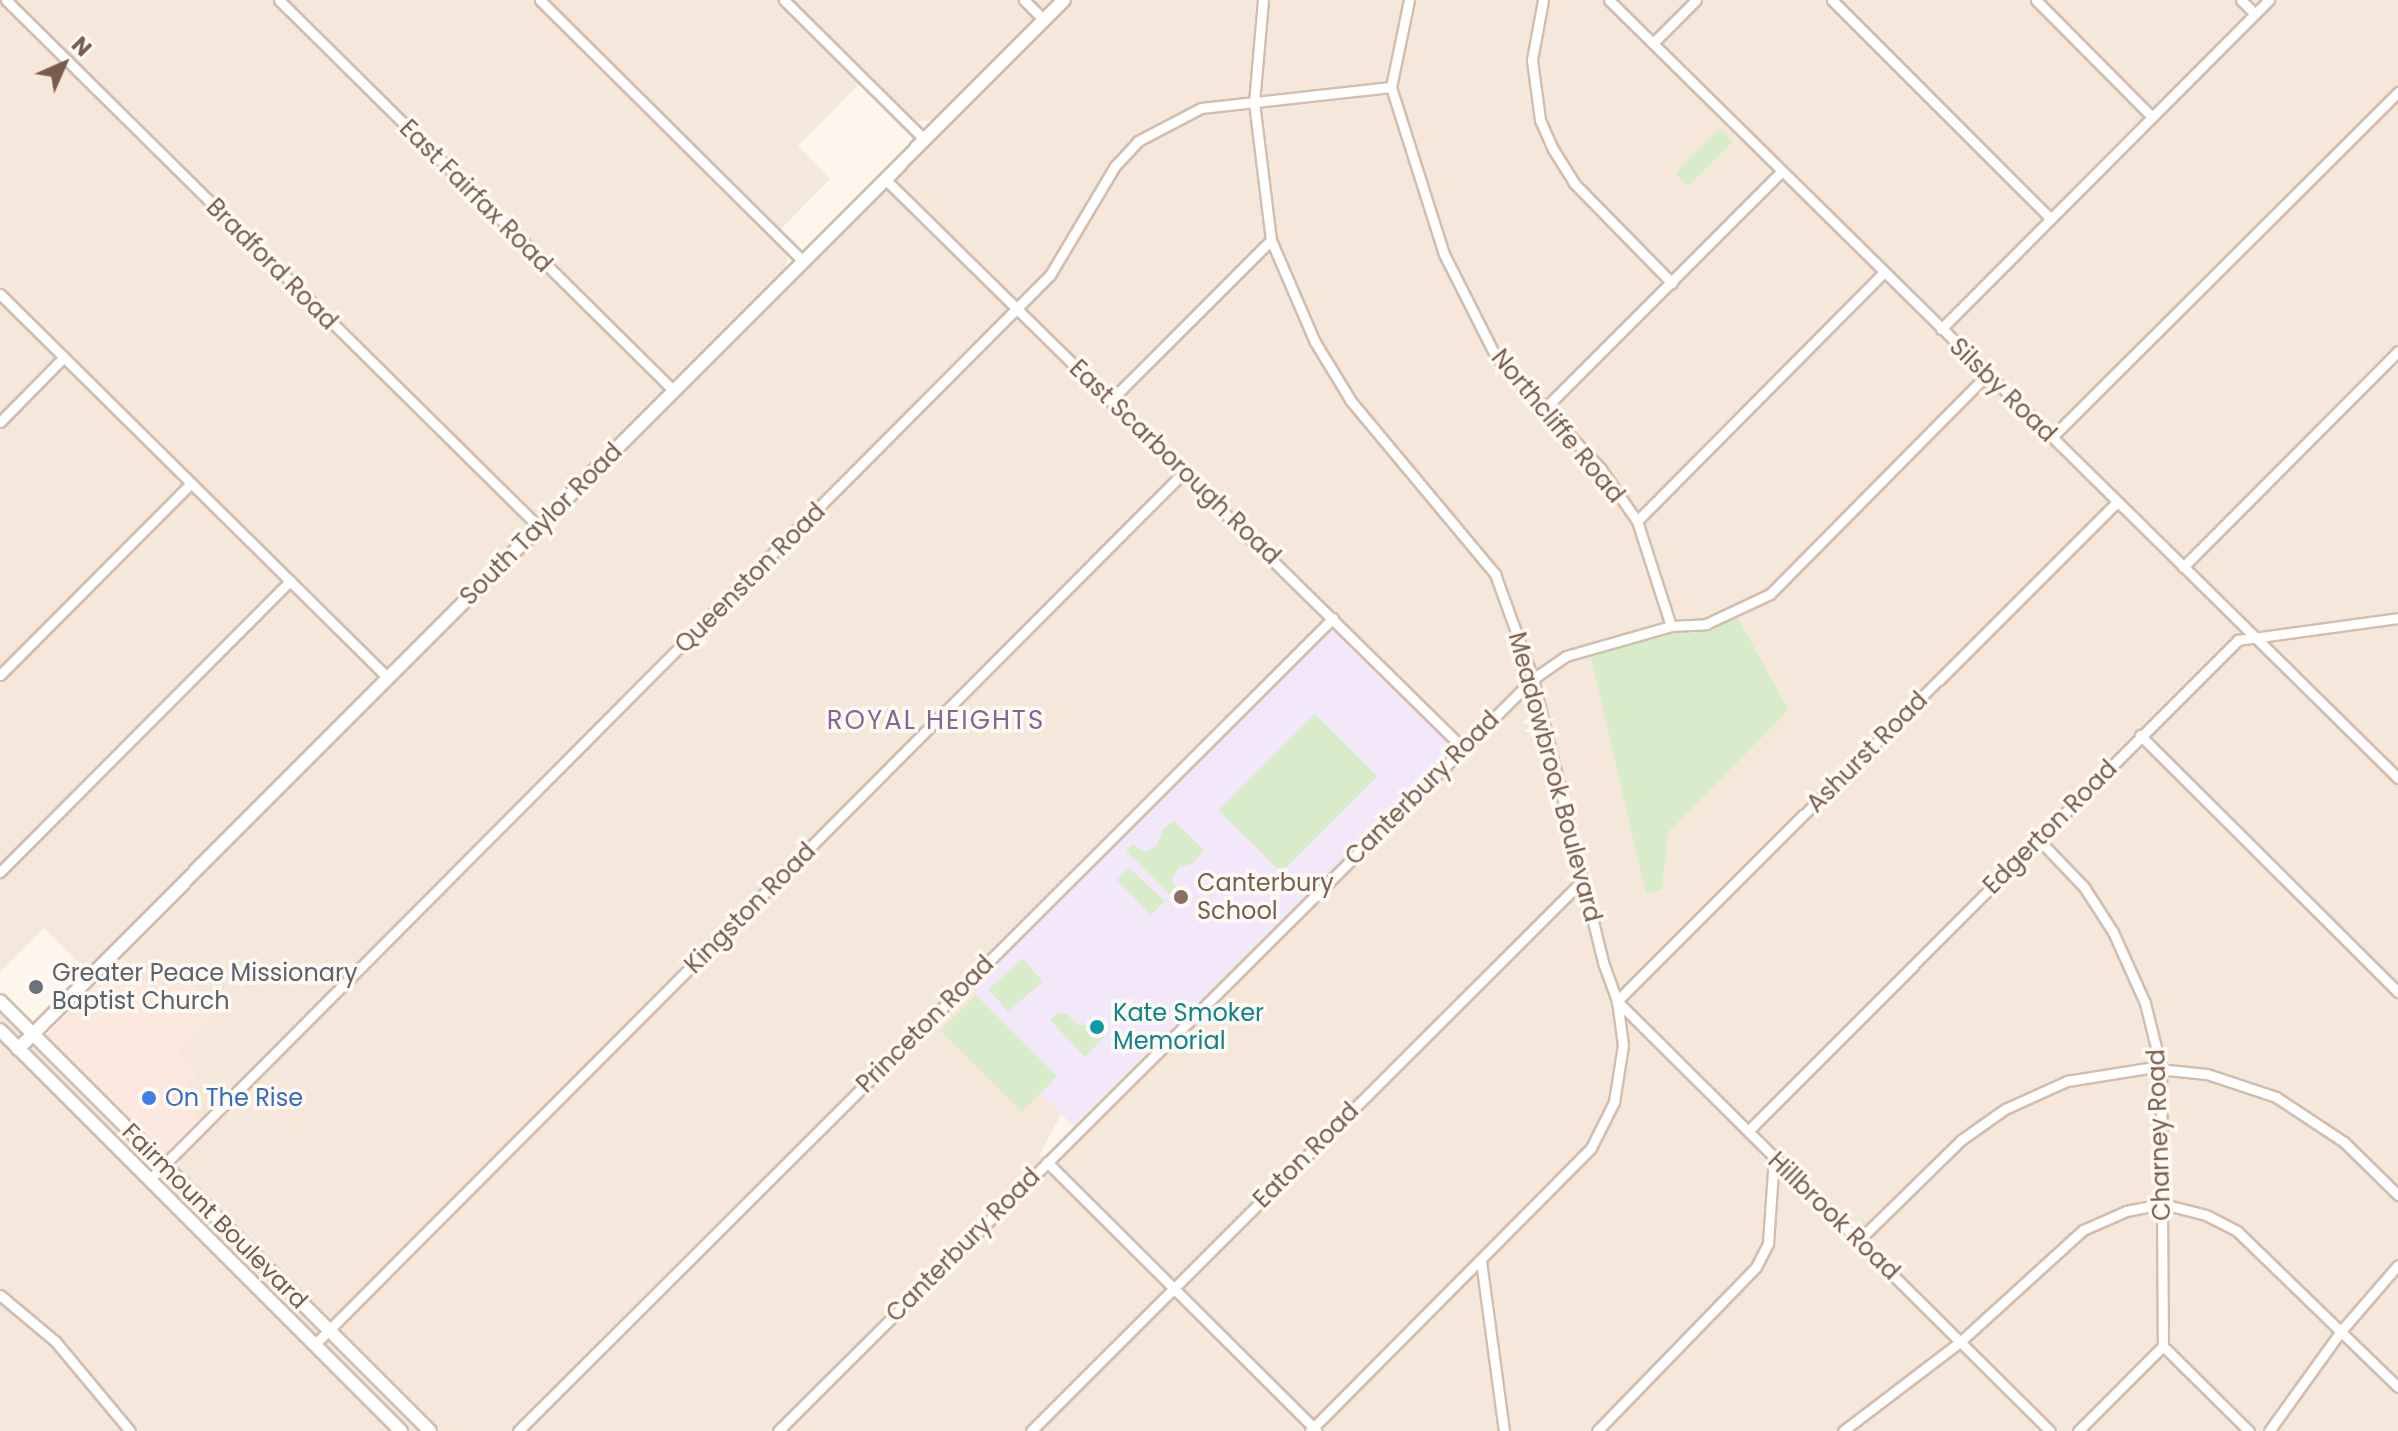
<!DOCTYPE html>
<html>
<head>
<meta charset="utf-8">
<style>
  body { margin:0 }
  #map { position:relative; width:2398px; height:1431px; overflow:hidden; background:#fdf6ec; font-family:Poppins,sans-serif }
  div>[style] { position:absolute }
  .residential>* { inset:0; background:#f5e8da }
  .commercial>* { inset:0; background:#fde8e0 }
  .education>* { inset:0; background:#f3e8fa }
  .green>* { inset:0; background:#d8ecc9; transform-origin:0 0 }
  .roads { filter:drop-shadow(2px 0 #d1beb0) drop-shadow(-2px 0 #d1beb0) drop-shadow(0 2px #d1beb0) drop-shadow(0 -2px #d1beb0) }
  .street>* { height:9px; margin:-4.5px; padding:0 4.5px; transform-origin:4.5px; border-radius:4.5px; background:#fff }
  .secondary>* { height:12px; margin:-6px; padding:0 6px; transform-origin:6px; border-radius:6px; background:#fff }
  .dots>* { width:22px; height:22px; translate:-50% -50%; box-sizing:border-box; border:4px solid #fffaf3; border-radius:50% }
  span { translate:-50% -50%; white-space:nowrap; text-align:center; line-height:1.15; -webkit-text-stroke:7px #fffaf3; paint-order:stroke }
  .street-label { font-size:24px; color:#7a5c4d }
  .education-label { font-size:24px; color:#785e54 }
  .left { translate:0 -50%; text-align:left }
  .worship-label { font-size:24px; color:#5b616d }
  .culture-label { font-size:24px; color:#0d838f }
  .shop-label { font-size:24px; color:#366cbe }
  .neighbourhood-label { font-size:26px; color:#846695; letter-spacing:2px }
  .north { position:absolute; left:24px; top:24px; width:80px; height:80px; -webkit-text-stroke:6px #fffaf3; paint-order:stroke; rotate:45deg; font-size:22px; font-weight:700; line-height:32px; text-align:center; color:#7a5c4d }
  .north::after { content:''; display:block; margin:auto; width:28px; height:36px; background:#7a5c4d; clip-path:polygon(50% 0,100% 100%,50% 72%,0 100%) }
</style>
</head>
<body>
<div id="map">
  <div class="residential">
    <div style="clip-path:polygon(0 0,1055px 0,934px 121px,916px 121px,868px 75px,798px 146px,830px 179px,772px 238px,788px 257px,784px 273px,88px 972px,44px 928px,0 972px)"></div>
    <div style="clip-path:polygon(evenodd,1072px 0,2398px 0,2398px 1431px,433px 1431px,175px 1168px,180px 1162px,169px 1152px,200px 1120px,176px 1095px,178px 1052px,164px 1000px,120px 956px,1072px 0,1331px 608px,1461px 747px,1046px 1171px,1040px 1154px,1331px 608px,1072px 0,1736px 614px,1789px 710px,1668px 833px,1736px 614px)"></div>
    <div style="clip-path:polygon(0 1001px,430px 1431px,0 1431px)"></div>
  </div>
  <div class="commercial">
    <div style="clip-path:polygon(120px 956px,164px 999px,184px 979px,217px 1012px,178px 1052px,198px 1073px,177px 1096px,200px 1120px,166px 1154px,44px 1038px)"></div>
  </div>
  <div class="education">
    <div style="clip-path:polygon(1333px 618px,1462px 747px,1077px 1130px,1040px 1093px,1057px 1076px,965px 983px)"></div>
  </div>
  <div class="green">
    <div style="left:1720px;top:129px;width:18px;height:63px;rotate:45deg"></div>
    <div style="clip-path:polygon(1736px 614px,1789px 710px,1668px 833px,1662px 889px,1646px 894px,1589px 649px)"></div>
    <div style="left:1315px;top:714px;width:88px;height:136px;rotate:45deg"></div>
    <div style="clip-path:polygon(1174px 821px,1204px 850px,1194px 863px,1179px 867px,1171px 881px,1178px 889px,1171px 896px,1126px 851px,1133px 844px,1145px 852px,1157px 846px,1163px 829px)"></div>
    <div style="clip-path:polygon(1129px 868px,1165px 901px,1151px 915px,1117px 880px)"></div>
    <div style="left:1023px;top:959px;width:30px;height:46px;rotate:49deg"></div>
    <div style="left:976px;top:995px;width:115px;height:50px;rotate:45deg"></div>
    <div style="clip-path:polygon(1057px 1013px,1067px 1014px,1080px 1026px,1093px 1023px,1105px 1036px,1085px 1057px,1050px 1020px)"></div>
  </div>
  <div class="roads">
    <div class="street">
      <div style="left:6px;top:0;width:750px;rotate:44.68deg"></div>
      <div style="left:279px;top:0;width:556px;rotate:44.71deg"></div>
      <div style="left:540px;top:0;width:371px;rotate:44.8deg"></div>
      <div style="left:784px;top:0;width:197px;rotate:44.8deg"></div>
      <div style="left:1024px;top:0;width:28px;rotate:45deg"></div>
      <div style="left:1263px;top:0;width:102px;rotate:95deg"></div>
      <div style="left:1254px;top:102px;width:139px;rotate:83deg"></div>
      <div style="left:1271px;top:240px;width:111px;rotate:66.7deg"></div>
      <div style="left:1315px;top:342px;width:69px;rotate:58.6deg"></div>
      <div style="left:1351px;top:401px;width:225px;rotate:50.2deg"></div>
      <div style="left:1495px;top:574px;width:112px;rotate:70.1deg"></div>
      <div style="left:1533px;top:679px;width:295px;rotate:76.1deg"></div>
      <div style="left:1604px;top:965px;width:38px;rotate:70deg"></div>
      <div style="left:1617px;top:1001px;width:44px;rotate:82.2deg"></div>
      <div style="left:1623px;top:1045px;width:58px;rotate:99deg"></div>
      <div style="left:1614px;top:1102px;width:51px;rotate:116.6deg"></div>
      <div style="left:1591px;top:1148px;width:399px;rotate:134.8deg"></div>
      <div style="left:1409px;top:0;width:89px;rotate:101.7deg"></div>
      <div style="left:1391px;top:87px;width:175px;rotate:72.4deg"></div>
      <div style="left:1444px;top:254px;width:115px;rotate:63.2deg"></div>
      <div style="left:1496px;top:357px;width:154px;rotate:46.8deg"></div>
      <div style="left:1601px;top:469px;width:63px;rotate:55.3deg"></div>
      <div style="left:1637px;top:521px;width:110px;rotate:72.1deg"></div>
      <div style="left:1543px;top:0;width:61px;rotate:100.4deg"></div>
      <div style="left:1532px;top:60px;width:61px;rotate:82.4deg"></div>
      <div style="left:1540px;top:120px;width:32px;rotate:66deg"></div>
      <div style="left:1553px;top:149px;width:40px;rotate:58deg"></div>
      <div style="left:1574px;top:183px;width:140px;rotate:45.6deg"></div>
      <div style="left:1609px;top:0;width:1108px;rotate:44.6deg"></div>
      <div style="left:1832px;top:0;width:308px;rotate:45deg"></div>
      <div style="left:2036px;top:0;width:165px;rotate:45.2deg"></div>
      <div style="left:2241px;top:0;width:20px;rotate:45deg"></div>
      <div style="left:1653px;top:43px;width:61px;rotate:-45deg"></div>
      <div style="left:885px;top:179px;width:810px;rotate:44.55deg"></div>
      <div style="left:0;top:294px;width:546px;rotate:44.7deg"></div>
      <div style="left:1941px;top:329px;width:465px;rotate:-45.1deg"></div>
      <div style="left:1111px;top:400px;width:226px;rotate:-45deg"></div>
      <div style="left:1542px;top:411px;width:339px;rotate:-45deg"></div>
      <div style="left:0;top:422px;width:91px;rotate:-45.4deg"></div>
      <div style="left:2052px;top:437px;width:489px;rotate:-44.9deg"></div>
      <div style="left:1637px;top:521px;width:351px;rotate:-45.2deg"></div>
      <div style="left:2183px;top:567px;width:305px;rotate:-45.1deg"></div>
      <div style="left:0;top:675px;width:271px;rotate:-45.1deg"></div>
      <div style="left:2140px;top:735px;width:364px;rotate:44.9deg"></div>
      <div style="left:2038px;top:839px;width:66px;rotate:46.2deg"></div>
      <div style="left:2084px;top:887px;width:54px;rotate:57.2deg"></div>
      <div style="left:2113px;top:932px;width:78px;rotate:65.7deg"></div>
      <div style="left:2145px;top:1003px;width:66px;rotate:76deg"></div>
      <div style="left:2161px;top:1067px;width:279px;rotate:89.6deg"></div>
      <div style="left:2163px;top:1346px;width:120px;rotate:135deg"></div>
      <div style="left:0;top:872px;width:411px;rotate:-45.1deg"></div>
      <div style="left:1617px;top:1001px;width:706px;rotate:-44.94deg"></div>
      <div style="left:1617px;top:1001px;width:610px;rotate:44.8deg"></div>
      <div style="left:1748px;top:1131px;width:694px;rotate:-45.06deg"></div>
      <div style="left:2238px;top:640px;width:162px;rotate:-7.8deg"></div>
      <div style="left:1047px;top:1162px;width:380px;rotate:44.9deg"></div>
      <div style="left:149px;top:1180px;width:1277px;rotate:-45.13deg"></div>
      <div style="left:1050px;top:275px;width:127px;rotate:-59.2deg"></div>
      <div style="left:1115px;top:166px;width:34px;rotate:-47deg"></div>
      <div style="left:1138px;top:141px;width:71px;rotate:-27.6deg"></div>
      <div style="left:1201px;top:108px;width:191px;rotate:-6.3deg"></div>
      <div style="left:1860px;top:1239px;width:141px;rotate:-44.4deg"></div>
      <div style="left:1961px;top:1140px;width:54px;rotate:-35.2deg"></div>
      <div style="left:2005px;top:1109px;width:68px;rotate:-24.3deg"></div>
      <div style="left:2067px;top:1081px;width:82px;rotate:-9.1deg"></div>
      <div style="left:2148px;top:1068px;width:59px;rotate:5.8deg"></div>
      <div style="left:2207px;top:1074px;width:73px;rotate:18.4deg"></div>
      <div style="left:2276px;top:1097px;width:82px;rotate:33.5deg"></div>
      <div style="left:2344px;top:1142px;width:76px;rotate:44.5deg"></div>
      <div style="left:1481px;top:1261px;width:172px;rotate:82.3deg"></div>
      <div style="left:0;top:1295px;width:72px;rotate:39.9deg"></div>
      <div style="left:55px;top:1341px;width:117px;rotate:50.2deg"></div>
      <div style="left:315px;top:1344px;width:1231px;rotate:-45.1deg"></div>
      <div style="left:2163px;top:1346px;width:121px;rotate:44.7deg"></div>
      <div style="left:518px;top:1431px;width:1151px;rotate:-44.93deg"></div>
      <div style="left:778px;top:1431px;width:1066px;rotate:-44.89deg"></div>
      <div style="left:1533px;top:679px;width:40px;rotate:-34.9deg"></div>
      <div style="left:1566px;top:656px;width:109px;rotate:-15.9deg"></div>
      <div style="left:1671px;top:626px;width:35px;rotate:-3deg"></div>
      <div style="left:1706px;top:624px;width:71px;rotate:-25.1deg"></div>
      <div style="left:1770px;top:594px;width:308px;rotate:-45.3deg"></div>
      <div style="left:1031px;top:1431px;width:780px;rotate:-44.95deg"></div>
      <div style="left:1597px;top:1431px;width:228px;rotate:-45.9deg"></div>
      <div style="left:1756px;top:1267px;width:27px;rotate:-63deg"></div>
      <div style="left:1768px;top:1243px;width:86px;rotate:-86deg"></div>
      <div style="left:1843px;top:1431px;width:148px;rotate:-37.3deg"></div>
      <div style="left:1961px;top:1341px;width:165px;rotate:-42.3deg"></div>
      <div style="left:2083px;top:1230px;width:47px;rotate:-23.8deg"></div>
      <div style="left:2126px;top:1211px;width:38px;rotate:-11deg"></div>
      <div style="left:2163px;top:1204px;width:44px;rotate:14.3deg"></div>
      <div style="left:2206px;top:1215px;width:35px;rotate:27deg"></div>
      <div style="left:2237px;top:1231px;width:224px;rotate:44.1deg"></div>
      <div style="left:2269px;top:1431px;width:123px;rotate:-54.2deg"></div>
      <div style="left:2341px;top:1331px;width:87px;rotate:-49.2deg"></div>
    </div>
    <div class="secondary">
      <div style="left:0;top:1001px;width:608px;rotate:45deg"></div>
      <div style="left:0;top:1030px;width:567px;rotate:45deg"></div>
      <div style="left:18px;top:1049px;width:1481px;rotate:-45.08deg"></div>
    </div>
  </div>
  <div class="dots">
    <div style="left:1181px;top:897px;background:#8d6e63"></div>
    <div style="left:36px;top:987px;background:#6b7280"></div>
    <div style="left:1097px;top:1027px;background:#0f9aa8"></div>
    <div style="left:149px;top:1098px;background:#3f7fe0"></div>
  </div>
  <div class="street-label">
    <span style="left:476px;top:196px;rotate:45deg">East Fairfax Road</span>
    <span style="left:272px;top:264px;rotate:45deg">Bradford Road</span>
    <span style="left:2003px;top:390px;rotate:44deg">Silsby Road</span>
    <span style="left:1558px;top:426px;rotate:50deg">Northcliffe Road</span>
    <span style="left:1175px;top:462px;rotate:44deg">East Scarborough Road</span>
    <span style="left:541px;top:524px;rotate:-45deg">South Taylor Road</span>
    <span style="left:750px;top:578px;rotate:-45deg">Queenston Road</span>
    <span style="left:1867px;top:752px;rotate:-45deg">Ashurst Road</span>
    <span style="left:1555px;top:777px;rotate:75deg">Meadowbrook Boulevard</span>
    <span style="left:1422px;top:788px;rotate:-45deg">Canterbury Road</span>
    <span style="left:2050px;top:827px;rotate:-45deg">Edgerton Road</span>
    <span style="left:750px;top:908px;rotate:-45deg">Kingston Road</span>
    <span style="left:925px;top:1024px;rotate:-45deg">Princeton Road</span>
    <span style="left:2159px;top:1135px;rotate:-92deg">Charney Road</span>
    <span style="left:1306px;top:1155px;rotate:-45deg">Eaton Road</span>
    <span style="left:215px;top:1216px;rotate:45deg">Fairmount Boulevard</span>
    <span style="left:1834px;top:1216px;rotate:44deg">Hillbrook Road</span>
    <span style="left:963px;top:1245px;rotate:-45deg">Canterbury Road</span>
  </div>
  <div class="education-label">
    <span class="left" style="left:1197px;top:897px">Canterbury<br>School</span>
  </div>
  <div class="worship-label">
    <span class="left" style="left:52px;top:987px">Greater Peace Missionary<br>Baptist Church</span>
  </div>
  <div class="culture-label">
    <span class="left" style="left:1113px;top:1027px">Kate Smoker<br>Memorial</span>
  </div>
  <div class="shop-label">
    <span class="left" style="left:165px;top:1098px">On The Rise</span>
  </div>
  <div class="neighbourhood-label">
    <span style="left:936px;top:721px">ROYAL HEIGHTS</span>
  </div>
  <div class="north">N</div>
</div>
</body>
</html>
